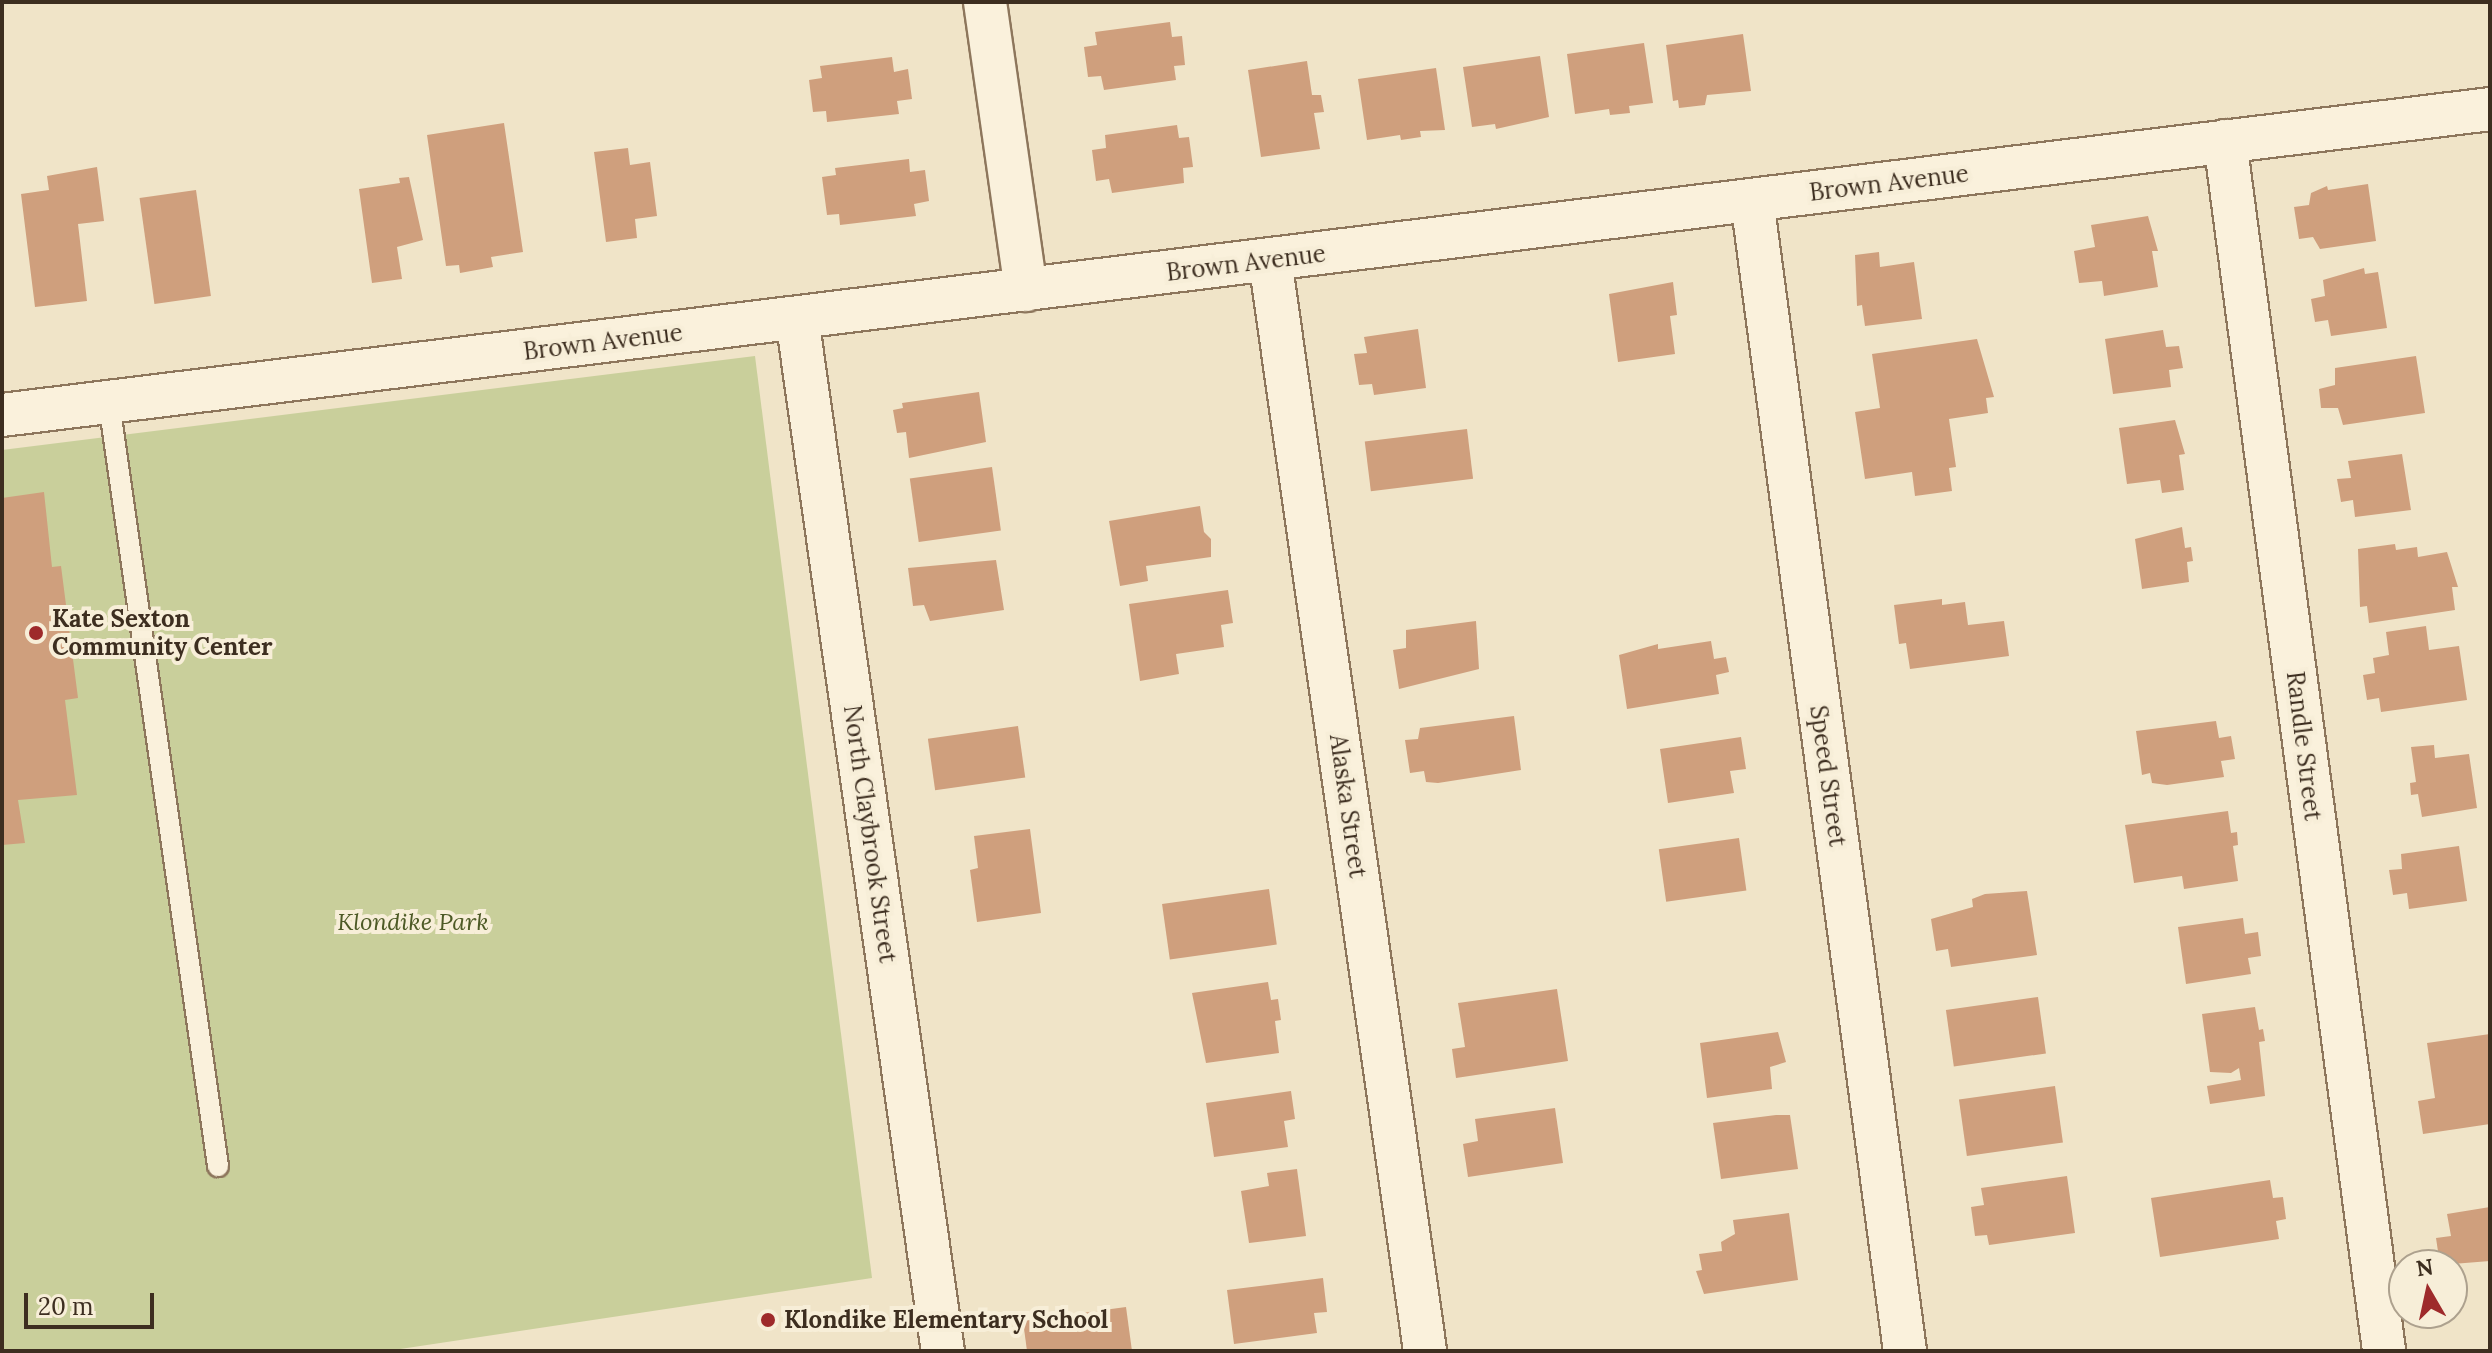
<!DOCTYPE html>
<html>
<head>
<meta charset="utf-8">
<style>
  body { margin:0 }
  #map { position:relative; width:2492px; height:1353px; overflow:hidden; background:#f0e4c8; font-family:Lora,serif }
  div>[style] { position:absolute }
  .green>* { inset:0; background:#c9cf9b }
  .building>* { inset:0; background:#cf9f7d; transform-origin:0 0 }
  .roads { filter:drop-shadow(2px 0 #8d765c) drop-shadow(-2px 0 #8d765c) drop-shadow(0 2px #8d765c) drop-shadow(0 -2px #8d765c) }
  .service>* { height:20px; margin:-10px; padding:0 10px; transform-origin:10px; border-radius:10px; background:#faf1dc }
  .minor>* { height:42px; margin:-21px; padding:0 21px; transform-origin:21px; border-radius:21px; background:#faf1dc }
  .dots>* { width:22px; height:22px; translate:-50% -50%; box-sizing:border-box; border:4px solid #f7eed8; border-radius:50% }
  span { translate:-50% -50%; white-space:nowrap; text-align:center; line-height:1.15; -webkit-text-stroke:8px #f7eed8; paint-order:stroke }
  .street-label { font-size:24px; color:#3d2e20 }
  .poi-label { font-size:24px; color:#3d2e20; font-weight:700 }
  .left { translate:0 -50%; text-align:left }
  .park-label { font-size:24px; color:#4d5a26; font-style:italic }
  .frame { position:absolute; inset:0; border:4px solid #3d2e20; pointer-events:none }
  .north { position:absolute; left:2388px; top:1249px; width:80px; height:80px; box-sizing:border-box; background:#f7eed8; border:2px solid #ada18e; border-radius:50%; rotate:351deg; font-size:22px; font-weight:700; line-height:32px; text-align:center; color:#3d2e20 }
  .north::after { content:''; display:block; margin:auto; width:28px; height:36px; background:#9e2a2b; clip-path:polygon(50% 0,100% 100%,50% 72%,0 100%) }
  .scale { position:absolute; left:24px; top:1293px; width:130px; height:36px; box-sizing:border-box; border:4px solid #3d2e20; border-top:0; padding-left:10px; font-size:24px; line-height:28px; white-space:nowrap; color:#3d2e20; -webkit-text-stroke:6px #f7eed8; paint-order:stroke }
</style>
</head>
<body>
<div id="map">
  <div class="green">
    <div style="clip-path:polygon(755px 356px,872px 1278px,387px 1351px,2px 1351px,2px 450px)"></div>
  </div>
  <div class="building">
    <div style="clip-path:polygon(1170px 22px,1172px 37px,1182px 36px,1185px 65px,1174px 66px,1176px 80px,1104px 90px,1101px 76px,1088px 77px,1084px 47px,1097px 45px,1095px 32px)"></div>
    <div style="clip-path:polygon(1743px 34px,1751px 91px,1707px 95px,1705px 105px,1679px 108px,1678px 100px,1673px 101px,1666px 45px)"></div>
    <div style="clip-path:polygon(1644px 43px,1653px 103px,1629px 106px,1630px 113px,1610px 115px,1609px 109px,1575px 114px,1567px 54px)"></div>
    <div style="clip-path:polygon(1540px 56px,1549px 117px,1496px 129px,1495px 124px,1472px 127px,1463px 67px)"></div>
    <div style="clip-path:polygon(892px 57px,894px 72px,908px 69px,912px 99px,897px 101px,899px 114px,827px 122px,826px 111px,813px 112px,809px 80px,822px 78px,820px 66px)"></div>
    <div style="clip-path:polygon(1307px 61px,1312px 95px,1321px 95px,1324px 112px,1314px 113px,1320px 149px,1261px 157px,1248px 70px)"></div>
    <div style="clip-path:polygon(1436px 68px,1445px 130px,1420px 131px,1421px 137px,1401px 140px,1400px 135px,1367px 140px,1358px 79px)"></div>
    <div style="clip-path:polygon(504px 123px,523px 252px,491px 257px,493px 267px,460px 273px,459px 265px,446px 266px,427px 135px)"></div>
    <div style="clip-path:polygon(1177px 125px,1179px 138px,1189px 137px,1193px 167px,1183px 168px,1184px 183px,1112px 193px,1109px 179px,1096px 181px,1092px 150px,1106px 148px,1105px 135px)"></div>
    <div style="clip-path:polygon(628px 148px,630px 165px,650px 162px,657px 216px,635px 219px,637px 238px,606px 242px,594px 152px)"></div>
    <div style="clip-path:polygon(909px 159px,910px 172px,925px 170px,929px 201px,914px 204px,916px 216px,840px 225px,839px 214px,827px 215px,822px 177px,836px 175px,835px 168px)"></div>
    <div style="clip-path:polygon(97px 167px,104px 221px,78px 224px,87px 301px,35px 307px,21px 194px,49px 190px,47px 176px)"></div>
    <div style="clip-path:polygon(409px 177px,423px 240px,397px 247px,402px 279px,372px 283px,359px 189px,400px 183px,399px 178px)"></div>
    <div style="clip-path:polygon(2368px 184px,2376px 241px,2320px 249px,2313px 237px,2299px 239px,2294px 207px,2309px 205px,2311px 193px,2327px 186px,2328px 190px)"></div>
    <div style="left:196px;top:190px;width:107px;height:57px;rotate:82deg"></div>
    <div style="clip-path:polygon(2148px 216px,2158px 251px,2152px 251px,2158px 287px,2104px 296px,2102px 281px,2079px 283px,2074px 251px,2095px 247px,2091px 225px)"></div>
    <div style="clip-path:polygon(1879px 252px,1880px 267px,1914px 262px,1922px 319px,1865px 326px,1862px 305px,1857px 306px,1855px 255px)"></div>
    <div style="clip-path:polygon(2364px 268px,2365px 274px,2378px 272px,2387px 328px,2331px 336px,2328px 320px,2315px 322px,2311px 299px,2325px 296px,2323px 280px)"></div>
    <div style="clip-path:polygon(1673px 282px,1677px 315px,1670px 316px,1675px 354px,1618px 362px,1609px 294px)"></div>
    <div style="clip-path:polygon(1418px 329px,1426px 388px,1374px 395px,1372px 384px,1359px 385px,1354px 354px,1367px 353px,1364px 337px)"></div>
    <div style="clip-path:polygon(2163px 330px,2166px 347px,2179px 346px,2183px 368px,2169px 370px,2171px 387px,2113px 394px,2105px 339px)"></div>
    <div style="clip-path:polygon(1977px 339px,1994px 397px,1986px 398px,1988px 413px,1949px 419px,1956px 467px,1949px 468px,1952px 491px,1915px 496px,1912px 472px,1865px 479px,1855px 412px,1880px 408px,1872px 354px)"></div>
    <div style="clip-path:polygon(2416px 356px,2425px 413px,2343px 425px,2338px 408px,2321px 408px,2319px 389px,2335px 385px,2335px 368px)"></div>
    <div style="clip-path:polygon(979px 392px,986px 442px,909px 458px,906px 432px,897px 433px,893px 410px,903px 408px,902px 403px)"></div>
    <div style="clip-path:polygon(2175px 420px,2185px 454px,2179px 455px,2184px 490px,2162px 493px,2160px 480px,2127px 484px,2119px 428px)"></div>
    <div style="left:1467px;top:429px;width:50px;height:103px;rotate:83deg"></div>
    <div style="clip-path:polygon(2402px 454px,2411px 510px,2355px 517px,2353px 500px,2341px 502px,2337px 479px,2351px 478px,2348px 461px)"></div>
    <div style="left:992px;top:467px;width:64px;height:83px;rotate:82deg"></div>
    <div style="clip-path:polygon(44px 492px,52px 567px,61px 566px,78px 698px,65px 700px,77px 795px,18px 800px,25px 843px,2px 845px,2px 498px)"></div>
    <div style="clip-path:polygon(1200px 506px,1204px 532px,1211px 539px,1211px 557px,1146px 566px,1148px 581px,1120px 586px,1109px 521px)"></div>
    <div style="clip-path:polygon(2182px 527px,2185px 548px,2191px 547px,2193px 561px,2187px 562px,2189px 582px,2142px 589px,2135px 539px)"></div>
    <div style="clip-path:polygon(2395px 544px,2396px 550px,2417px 547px,2418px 557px,2447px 552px,2458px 587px,2452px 587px,2455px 610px,2369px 623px,2367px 606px,2360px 607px,2358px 549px)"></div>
    <div style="clip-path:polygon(996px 560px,1004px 610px,930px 621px,924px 605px,913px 606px,908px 568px)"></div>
    <div style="clip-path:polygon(1228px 590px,1233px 623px,1221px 625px,1224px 647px,1176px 654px,1179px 674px,1140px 681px,1129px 604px)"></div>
    <div style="clip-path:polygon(1942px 599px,1942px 605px,1965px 602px,1968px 625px,2004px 621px,2009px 656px,1910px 669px,1906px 643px,1899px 644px,1894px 605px)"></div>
    <div style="clip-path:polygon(1476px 621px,1479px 669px,1399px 689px,1393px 650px,1406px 648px,1406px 630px)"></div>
    <div style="clip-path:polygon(2426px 626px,2429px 650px,2459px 646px,2467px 700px,2381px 712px,2379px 698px,2367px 700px,2363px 675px,2375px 673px,2373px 658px,2389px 655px,2386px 632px)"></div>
    <div style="clip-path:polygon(1711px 641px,1714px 659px,1726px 657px,1729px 672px,1716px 675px,1719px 694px,1627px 709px,1619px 655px,1658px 644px,1658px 649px)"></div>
    <div style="clip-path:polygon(1514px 716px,1521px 770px,1438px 783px,1426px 782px,1424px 771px,1410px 773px,1405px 740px,1418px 739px,1420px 728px)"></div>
    <div style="clip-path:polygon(2216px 721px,2219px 738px,2231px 736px,2235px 759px,2221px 761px,2224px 777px,2167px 785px,2152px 783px,2150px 773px,2142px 775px,2136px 731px)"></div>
    <div style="left:1018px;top:726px;width:52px;height:91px;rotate:82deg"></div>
    <div style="clip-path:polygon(1741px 737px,1746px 769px,1730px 771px,1734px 793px,1668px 803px,1660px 749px)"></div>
    <div style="clip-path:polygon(2434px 745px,2435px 758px,2469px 754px,2477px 808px,2422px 817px,2418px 794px,2411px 795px,2410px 783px,2416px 782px,2411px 747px)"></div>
    <div style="clip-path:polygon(2228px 811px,2231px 833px,2237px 832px,2238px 845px,2233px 846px,2238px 881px,2184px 889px,2182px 876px,2134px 883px,2125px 825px)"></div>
    <div style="clip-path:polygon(1030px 829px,1041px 913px,977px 922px,970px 870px,978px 868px,974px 836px)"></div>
    <div style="left:1739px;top:838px;width:53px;height:81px;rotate:82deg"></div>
    <div style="clip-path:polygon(2459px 846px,2467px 901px,2409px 909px,2407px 893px,2393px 895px,2389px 870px,2402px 869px,2401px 854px)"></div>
    <div style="left:1269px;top:889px;width:56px;height:108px;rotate:82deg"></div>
    <div style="clip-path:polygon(2027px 891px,2037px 955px,1951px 967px,1948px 949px,1936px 951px,1931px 919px,1973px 907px,1972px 899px,1985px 894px)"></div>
    <div style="clip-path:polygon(2243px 918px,2245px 934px,2258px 932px,2261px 956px,2248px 958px,2251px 974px,2186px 984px,2178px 927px)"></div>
    <div style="clip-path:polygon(1268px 982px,1271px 1000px,1278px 999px,1281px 1020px,1275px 1021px,1279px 1053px,1206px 1063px,1192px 993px)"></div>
    <div style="clip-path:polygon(1557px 989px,1568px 1061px,1456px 1078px,1452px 1049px,1465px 1047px,1458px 1003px)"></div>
    <div style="left:2038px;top:997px;width:57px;height:93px;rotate:82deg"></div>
    <div style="clip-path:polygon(2255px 1007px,2259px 1030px,2263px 1029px,2265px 1041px,2259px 1042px,2265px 1096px,2210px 1104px,2207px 1086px,2241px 1080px,2239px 1068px,2231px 1073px,2210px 1072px,2202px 1014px)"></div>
    <div style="clip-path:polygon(1778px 1032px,1786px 1062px,1770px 1067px,1772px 1089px,1707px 1098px,1700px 1043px)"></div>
    <div style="clip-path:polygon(2490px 1034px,2490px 1124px,2423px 1134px,2418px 1101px,2435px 1098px,2427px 1043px)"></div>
    <div style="left:2055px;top:1086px;width:57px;height:97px;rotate:82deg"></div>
    <div style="clip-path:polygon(1291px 1091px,1295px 1119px,1284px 1121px,1288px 1147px,1214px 1157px,1206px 1103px)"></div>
    <div style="clip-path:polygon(1555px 1108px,1563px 1163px,1468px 1177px,1463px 1144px,1478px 1141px,1475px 1119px)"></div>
    <div style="clip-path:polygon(1776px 1115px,1790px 1115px,1798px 1169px,1721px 1179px,1713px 1123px)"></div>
    <div style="clip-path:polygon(1297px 1169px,1306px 1236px,1249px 1243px,1241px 1191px,1269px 1186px,1267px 1173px)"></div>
    <div style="clip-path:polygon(2067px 1176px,2075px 1233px,1989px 1245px,1987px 1235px,1975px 1236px,1971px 1207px,1984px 1205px,1981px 1188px)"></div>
    <div style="clip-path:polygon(2270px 1180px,2273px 1198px,2283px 1197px,2286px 1219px,2276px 1221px,2279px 1239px,2160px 1257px,2151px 1198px)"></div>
    <div style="clip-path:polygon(2490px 1207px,2490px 1261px,2440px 1265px,2436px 1238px,2451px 1236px,2447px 1214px)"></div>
    <div style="clip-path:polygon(1789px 1213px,1798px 1280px,1704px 1294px,1696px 1271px,1702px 1270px,1699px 1254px,1722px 1251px,1721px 1242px,1735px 1234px,1733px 1220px)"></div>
    <div style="clip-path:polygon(1323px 1278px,1327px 1312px,1314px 1313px,1317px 1333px,1234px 1344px,1227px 1290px)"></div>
    <div style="clip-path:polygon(1126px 1307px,1132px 1351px,1027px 1351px,1023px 1321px)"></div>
  </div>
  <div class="roads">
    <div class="service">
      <div style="left:109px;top:403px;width:771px;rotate:81.87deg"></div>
    </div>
    <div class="minor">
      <div style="left:985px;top:2px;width:291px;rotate:81.9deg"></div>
      <div style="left:2225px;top:141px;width:1220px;rotate:82.51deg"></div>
      <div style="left:1752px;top:200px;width:1161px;rotate:82.43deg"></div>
      <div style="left:1270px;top:260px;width:1102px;rotate:81.91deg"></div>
      <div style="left:797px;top:318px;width:1043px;rotate:81.96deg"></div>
      <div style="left:2px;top:415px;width:2507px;rotate:-7.01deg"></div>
    </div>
  </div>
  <div class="dots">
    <div style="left:36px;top:633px;background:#9e2a2b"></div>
    <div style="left:768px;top:1320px;background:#9e2a2b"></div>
  </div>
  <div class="street-label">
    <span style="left:1889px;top:183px;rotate:-7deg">Brown Avenue</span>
    <span style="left:1246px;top:263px;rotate:-7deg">Brown Avenue</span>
    <span style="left:603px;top:342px;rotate:-7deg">Brown Avenue</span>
    <span style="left:2304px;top:746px;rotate:83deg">Randle Street</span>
    <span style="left:1828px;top:776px;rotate:82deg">Speed Street</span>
    <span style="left:1348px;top:806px;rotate:82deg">Alaska Street</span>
    <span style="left:870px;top:834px;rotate:82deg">North Claybrook Street</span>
  </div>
  <div class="poi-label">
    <span class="left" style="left:52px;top:633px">Kate Sexton<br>Community Center</span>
    <span class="left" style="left:784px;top:1320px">Klondike Elementary School</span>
  </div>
  <div class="park-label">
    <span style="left:413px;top:922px">Klondike Park</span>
  </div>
  <div class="frame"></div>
  <div class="north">N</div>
  <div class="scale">20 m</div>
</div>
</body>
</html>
